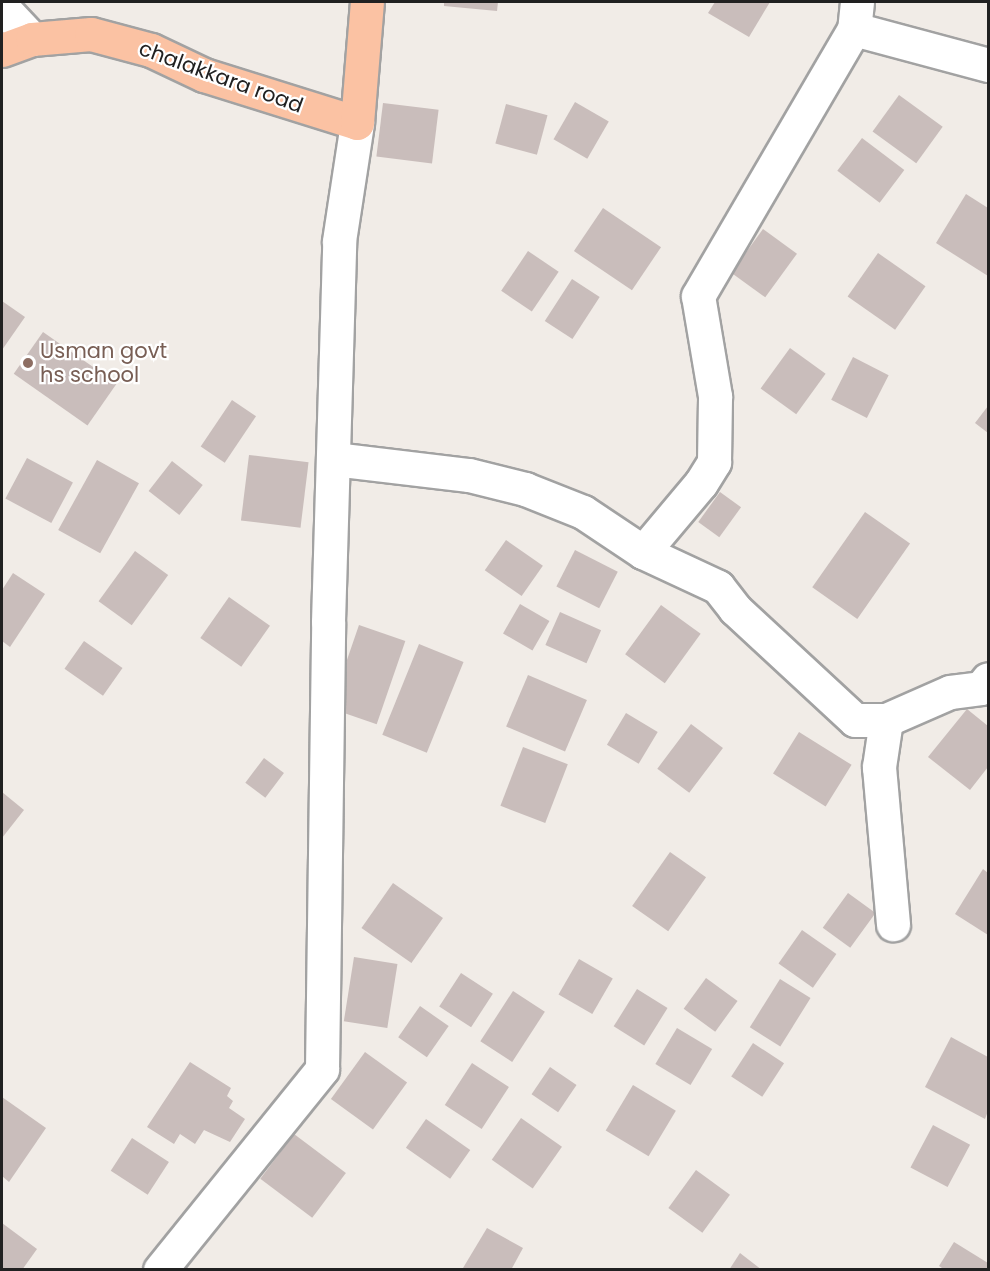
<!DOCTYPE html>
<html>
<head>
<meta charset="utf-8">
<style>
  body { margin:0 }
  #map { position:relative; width:990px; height:1271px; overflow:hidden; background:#f1ece7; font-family:Poppins,sans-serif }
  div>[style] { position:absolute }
  .building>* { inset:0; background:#c9bdbb; transform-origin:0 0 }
  .roads { filter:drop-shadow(2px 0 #a2a2a2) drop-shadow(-2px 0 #a2a2a2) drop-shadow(0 2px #a2a2a2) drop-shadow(0 -2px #a2a2a2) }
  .minor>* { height:33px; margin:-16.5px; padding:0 16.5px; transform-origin:16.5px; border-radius:16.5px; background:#fff }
  .major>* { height:33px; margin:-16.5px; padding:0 16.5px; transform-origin:16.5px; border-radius:16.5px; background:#fbc2a3 }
  .dots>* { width:16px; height:16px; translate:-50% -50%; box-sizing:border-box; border:3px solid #fff; border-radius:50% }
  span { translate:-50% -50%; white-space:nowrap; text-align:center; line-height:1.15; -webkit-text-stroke:4.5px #fff; paint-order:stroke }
  .street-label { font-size:21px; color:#212121 }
  .education-label { font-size:21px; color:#785e54 }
  .left { translate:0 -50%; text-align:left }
  .frame { position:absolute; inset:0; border:3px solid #212121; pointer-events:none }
</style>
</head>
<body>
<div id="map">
  <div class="building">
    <div style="clip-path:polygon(444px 2px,498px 2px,497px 11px,444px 6px)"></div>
    <div style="clip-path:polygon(715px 2px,770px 2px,749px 37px,708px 13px)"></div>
    <div style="left:899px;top:95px;width:54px;height:45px;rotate:36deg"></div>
    <div style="left:575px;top:102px;width:39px;height:43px;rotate:30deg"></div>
    <div style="left:383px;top:103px;width:56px;height:54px;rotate:7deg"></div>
    <div style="left:506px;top:104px;width:43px;height:41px;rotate:15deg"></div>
    <div style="left:862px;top:138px;width:53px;height:41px;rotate:37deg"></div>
    <div style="clip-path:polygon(966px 194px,988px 208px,988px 276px,936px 243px)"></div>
    <div style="left:603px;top:208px;width:70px;height:52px;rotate:34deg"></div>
    <div style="left:763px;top:229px;width:42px;height:54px;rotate:36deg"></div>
    <div style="left:528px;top:251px;width:37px;height:48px;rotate:34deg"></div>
    <div style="left:878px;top:253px;width:58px;height:53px;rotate:35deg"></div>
    <div style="left:572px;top:279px;width:33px;height:50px;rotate:33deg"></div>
    <div style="clip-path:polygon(2px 301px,25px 317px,2px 350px)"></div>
    <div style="left:43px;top:332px;width:90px;height:51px;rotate:35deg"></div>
    <div style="left:790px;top:348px;width:44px;height:50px;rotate:36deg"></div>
    <div style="left:853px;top:357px;width:40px;height:48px;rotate:27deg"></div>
    <div style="left:232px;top:400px;width:29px;height:56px;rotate:34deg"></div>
    <div style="clip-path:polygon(988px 406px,988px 433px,975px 423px)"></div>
    <div style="left:249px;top:455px;width:60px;height:66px;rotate:7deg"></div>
    <div style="left:27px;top:458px;width:52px;height:46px;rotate:28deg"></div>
    <div style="left:97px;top:460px;width:48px;height:80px;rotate:29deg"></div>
    <div style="left:172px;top:461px;width:39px;height:38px;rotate:38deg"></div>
    <div style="left:720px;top:492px;width:26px;height:37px;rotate:36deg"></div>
    <div style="left:865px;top:512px;width:55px;height:92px;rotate:35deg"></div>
    <div style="left:506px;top:540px;width:45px;height:37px;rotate:35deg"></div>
    <div style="left:575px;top:550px;width:48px;height:41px;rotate:27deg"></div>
    <div style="left:135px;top:551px;width:41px;height:62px;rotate:36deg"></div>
    <div style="clip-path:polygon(13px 573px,45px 594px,10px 647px,2px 641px,2px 590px)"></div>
    <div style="left:229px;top:597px;width:50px;height:50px;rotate:35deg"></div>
    <div style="left:520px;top:604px;width:34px;height:34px;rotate:30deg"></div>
    <div style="left:661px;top:605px;width:49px;height:61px;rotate:36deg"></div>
    <div style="left:560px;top:612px;width:45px;height:36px;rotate:24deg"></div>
    <div style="left:359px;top:625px;width:49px;height:88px;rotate:19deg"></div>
    <div style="left:84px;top:641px;width:47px;height:34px;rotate:35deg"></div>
    <div style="left:419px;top:644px;width:48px;height:98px;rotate:22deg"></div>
    <div style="left:528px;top:675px;width:64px;height:56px;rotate:23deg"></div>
    <div style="clip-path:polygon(967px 709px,988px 726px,988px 767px,970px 790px,928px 757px)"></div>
    <div style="left:626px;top:713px;width:37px;height:37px;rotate:31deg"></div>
    <div style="left:691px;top:724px;width:40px;height:56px;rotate:37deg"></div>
    <div style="left:799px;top:732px;width:62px;height:49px;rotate:32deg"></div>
    <div style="left:523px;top:747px;width:48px;height:63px;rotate:21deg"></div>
    <div style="left:264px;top:758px;width:25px;height:31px;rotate:37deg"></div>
    <div style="clip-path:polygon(2px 792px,24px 810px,2px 838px)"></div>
    <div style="left:670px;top:852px;width:44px;height:66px;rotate:35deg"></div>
    <div style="clip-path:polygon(983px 869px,988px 873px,988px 935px,955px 914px)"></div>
    <div style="left:393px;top:883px;width:61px;height:55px;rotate:35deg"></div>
    <div style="left:848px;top:893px;width:34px;height:43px;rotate:36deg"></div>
    <div style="left:802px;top:930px;width:42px;height:41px;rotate:35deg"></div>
    <div style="left:354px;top:957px;width:44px;height:65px;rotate:9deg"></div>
    <div style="left:579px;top:959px;width:39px;height:41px;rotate:30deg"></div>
    <div style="left:461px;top:973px;width:38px;height:40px;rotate:33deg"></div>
    <div style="left:706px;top:978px;width:39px;height:38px;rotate:36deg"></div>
    <div style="left:780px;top:979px;width:36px;height:57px;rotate:32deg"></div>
    <div style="left:637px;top:989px;width:36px;height:44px;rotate:32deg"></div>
    <div style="left:513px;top:991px;width:38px;height:60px;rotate:33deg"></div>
    <div style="left:420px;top:1006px;width:35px;height:38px;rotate:35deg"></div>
    <div style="left:677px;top:1028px;width:41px;height:42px;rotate:31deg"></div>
    <div style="clip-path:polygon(951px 1037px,988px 1057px,988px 1111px,985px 1119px,925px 1087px)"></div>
    <div style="left:753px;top:1043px;width:37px;height:40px;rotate:33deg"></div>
    <div style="left:365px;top:1052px;width:52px;height:58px;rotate:36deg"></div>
    <div style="clip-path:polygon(190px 1062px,231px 1088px,227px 1096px,233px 1101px,229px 1108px,245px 1119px,230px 1142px,204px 1130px,195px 1144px,180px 1134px,174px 1144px,147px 1127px)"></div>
    <div style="left:472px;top:1063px;width:44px;height:50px;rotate:33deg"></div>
    <div style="left:550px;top:1067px;width:32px;height:33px;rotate:34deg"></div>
    <div style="left:633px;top:1085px;width:50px;height:53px;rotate:31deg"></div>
    <div style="clip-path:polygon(2px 1097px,46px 1128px,9px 1182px,2px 1176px)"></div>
    <div style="left:521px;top:1118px;width:50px;height:51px;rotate:35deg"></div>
    <div style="left:426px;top:1119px;width:54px;height:35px;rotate:35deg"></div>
    <div style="left:933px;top:1125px;width:42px;height:48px;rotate:28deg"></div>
    <div style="left:294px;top:1134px;width:65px;height:56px;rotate:37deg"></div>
    <div style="left:132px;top:1138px;width:44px;height:39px;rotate:33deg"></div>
    <div style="left:696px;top:1170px;width:42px;height:47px;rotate:36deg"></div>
    <div style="clip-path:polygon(2px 1223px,37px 1249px,22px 1270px,2px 1270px)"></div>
    <div style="clip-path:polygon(487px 1228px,523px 1248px,511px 1270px,463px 1268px)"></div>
    <div style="clip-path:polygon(954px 1242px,988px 1263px,988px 1270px,945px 1270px,939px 1266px)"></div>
    <div style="clip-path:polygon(740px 1253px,762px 1270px,729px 1270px)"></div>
  </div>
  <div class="roads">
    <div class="minor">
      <div style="left:857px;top:2px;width:27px;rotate:96deg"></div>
      <div style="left:854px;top:29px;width:139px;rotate:15deg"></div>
      <div style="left:2px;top:7px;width:44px;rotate:46.8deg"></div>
      <div style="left:334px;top:459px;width:136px;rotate:6.8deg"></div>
      <div style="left:469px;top:475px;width:58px;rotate:14deg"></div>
      <div style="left:525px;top:489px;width:62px;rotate:21.6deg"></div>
      <div style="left:583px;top:512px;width:72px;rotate:33.7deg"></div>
      <div style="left:643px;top:552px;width:83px;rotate:25deg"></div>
      <div style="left:718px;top:587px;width:28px;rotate:52deg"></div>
      <div style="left:735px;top:609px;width:163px;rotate:42.8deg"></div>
      <div style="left:855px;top:720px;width:31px"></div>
      <div style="left:886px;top:720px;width:70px;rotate:-23.6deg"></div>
      <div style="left:950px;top:692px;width:31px;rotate:-7deg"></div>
      <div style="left:981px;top:688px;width:11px;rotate:-52deg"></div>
      <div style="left:643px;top:552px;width:90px;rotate:-50deg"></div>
      <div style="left:701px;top:483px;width:25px;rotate:-58deg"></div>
      <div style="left:714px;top:462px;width:66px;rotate:-89.1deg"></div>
      <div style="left:715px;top:396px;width:101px;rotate:-99.6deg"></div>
      <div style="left:698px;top:296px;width:309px;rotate:-59.7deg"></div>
      <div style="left:886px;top:720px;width:48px;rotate:98.5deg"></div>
      <div style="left:879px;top:767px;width:158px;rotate:84.9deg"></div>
      <div style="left:160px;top:1270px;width:258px;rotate:-51.1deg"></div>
      <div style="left:322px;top:1069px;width:447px;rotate:-89.2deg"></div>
      <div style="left:328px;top:622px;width:381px;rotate:-88.3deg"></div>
      <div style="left:339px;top:241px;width:119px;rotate:-81.3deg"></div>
    </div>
    <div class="major">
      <div style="left:2px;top:50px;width:32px;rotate:-20deg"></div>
      <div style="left:32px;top:39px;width:59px;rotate:-4.8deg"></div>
      <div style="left:91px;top:34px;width:62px;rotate:14.9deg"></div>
      <div style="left:151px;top:50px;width:59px;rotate:25.3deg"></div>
      <div style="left:204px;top:75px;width:160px;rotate:17.4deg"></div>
      <div style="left:357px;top:123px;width:121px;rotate:-85.3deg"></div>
    </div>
  </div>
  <div class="dots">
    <div style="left:28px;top:363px;background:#8d6e63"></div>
  </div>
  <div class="street-label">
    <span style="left:221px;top:77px;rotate:20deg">chalakkara road</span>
  </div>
  <div class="education-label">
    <span class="left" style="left:40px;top:363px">Usman govt<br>hs school</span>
  </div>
  <div class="frame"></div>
</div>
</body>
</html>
